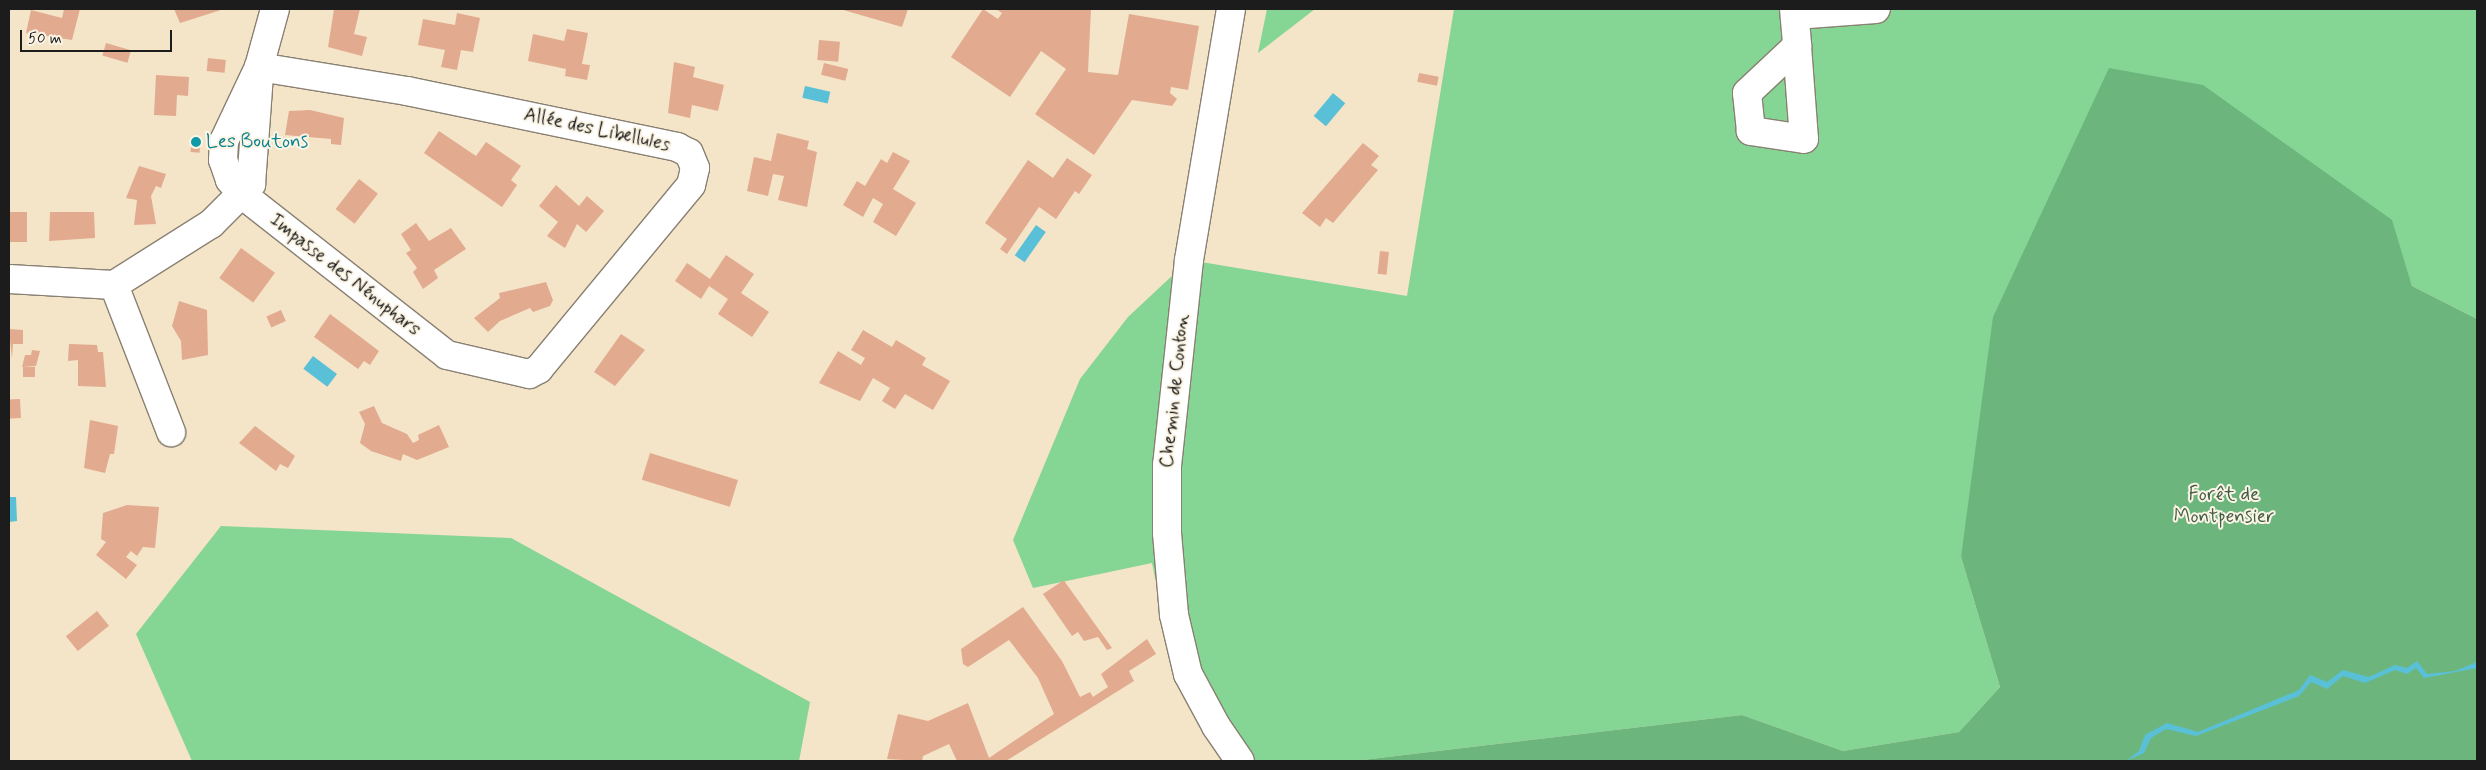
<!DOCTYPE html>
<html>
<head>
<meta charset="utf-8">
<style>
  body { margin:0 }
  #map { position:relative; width:2486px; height:770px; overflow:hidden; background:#f4e4c8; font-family:Mynerve,sans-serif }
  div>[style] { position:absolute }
  .green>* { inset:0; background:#85d594 }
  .forest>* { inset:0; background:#6cb67e }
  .water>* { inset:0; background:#5ac0d8; transform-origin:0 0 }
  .building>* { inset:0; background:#e2ab8f; transform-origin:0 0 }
  .roads { filter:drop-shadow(1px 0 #888072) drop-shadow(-1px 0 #888072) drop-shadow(0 1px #888072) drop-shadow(0 -1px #888072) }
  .minor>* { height:28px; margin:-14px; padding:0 14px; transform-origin:14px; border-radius:14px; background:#fff }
  .dots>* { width:14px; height:14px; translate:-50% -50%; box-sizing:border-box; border:2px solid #fcf5e5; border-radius:50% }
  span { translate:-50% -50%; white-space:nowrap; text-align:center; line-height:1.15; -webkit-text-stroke:4px #fcf5e5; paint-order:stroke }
  .street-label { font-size:19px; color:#1c1c1c }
  .culture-label { font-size:19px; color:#0d838f }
  .left { translate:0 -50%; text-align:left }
  .park-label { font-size:19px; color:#415d46 }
  .frame { position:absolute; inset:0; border:10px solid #1c1c1c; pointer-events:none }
  .scale { position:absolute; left:20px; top:30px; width:152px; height:22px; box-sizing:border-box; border:2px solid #1c1c1c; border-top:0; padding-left:6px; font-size:15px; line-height:18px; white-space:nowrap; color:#1c1c1c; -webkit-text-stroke:4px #fcf5e5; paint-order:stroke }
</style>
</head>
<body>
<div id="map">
  <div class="green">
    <div style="clip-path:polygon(1267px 9px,1315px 9px,1258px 53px)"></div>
    <div style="clip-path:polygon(1454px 9px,2477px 9px,2477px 319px,2412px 286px,2391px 220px,1961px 557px,2000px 687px,1959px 732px,1843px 751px,1742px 715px,1354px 761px,1225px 761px,1173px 664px,1152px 563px,1033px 588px,1013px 540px,1080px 379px,1128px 317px,1189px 260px,1407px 296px)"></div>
    <div style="clip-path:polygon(221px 526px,511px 538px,810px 702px,799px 761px,192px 761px,136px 634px)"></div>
  </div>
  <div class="forest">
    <div style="clip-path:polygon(2109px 68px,2203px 85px,2392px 220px,2412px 286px,2477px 319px,2477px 761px,1354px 761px,1742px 715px,1843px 751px,1959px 732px,2000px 687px,1961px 557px,1993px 317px)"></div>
  </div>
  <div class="water">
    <div style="left:805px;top:86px;width:26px;height:12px;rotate:13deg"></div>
    <div style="left:1333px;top:93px;width:16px;height:30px;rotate:40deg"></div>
    <div style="left:1036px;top:225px;width:12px;height:37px;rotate:35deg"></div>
    <div style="left:313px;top:356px;width:30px;height:16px;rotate:37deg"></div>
    <div style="clip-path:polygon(9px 497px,16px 497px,17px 521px,9px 522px)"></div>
    <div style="clip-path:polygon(2417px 661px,2427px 674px,2455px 671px,2477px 662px,2477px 668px,2424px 678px,2416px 668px,2407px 674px,2395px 670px,2365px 683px,2343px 676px,2327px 689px,2311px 682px,2299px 696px,2196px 736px,2166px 729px,2151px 738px,2144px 753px,2126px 761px,2139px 751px,2145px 735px,2167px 723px,2198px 732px,2299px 690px,2310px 675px,2327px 682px,2343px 670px,2369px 677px,2395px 665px,2407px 668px)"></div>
  </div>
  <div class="building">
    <div style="clip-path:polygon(64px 9px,80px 9px,72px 40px,26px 33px,31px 10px,62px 18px)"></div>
    <div style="clip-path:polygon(174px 9px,224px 9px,180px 23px)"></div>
    <div style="clip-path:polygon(334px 9px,360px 9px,354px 34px,367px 37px,362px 56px,328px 47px)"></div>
    <div style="clip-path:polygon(840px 9px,908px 9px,902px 27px)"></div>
    <div style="clip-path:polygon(983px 9px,998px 19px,1002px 13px,996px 9px,1091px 9px,1088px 72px,1118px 75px,1129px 14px,1199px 26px,1188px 90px,1171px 87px,1170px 93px,1177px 99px,1172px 106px,1132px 100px,1094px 155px,1035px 114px,1066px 69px,1062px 66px,1041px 51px,1010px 97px,951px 57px)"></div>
    <div style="clip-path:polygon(457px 13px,480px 18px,473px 52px,461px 50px,457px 70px,441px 67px,445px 50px,418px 45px,423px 19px,455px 25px)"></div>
    <div style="clip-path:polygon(567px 29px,588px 33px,582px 64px,590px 65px,587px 80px,565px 76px,566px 69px,528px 61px,533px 34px,564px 41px)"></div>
    <div style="left:819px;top:40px;width:21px;height:20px;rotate:5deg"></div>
    <div style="left:106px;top:43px;width:26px;height:13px;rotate:16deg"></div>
    <div style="left:208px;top:58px;width:18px;height:13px;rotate:6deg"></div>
    <div style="clip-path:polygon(674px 62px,695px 67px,693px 77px,724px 85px,718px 111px,692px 105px,690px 118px,668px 113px)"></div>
    <div style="left:824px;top:63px;width:25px;height:12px;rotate:14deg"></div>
    <div style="left:1419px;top:73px;width:20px;height:9px;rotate:11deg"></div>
    <div style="clip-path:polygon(156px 75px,189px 77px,188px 96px,177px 95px,176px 116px,154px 115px)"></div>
    <div style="clip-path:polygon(310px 110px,344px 118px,341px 145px,331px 144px,331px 139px,285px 135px,289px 111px)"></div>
    <div style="clip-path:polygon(439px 131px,476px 156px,486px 142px,521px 166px,511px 180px,517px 185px,502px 207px,424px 153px)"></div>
    <div style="clip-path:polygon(777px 133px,809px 141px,807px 149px,817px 152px,807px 207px,778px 200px,784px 176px,773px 174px,768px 196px,747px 191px,754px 157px,771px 161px)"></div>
    <div style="left:192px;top:138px;width:9px;height:14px;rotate:6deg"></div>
    <div style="clip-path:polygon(1363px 143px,1379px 156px,1371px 165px,1378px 170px,1333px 223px,1326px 218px,1320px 227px,1302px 213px)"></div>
    <div style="clip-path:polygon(893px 152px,910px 161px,893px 189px,916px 203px,896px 236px,873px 222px,883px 204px,873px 198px,863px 217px,843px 205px,857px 181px,865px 186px,881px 159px,887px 163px)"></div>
    <div style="clip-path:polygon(1067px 158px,1092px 175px,1079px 194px,1075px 191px,1056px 219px,1039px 207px,1007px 254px,1000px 249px,1007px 239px,985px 223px,1028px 160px,1053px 178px)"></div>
    <div style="clip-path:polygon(139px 166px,166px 174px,161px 188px,156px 186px,151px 196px,156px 224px,134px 225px,137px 200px,126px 198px)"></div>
    <div style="left:359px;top:179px;width:24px;height:38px;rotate:38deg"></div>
    <div style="clip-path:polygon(556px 185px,579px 206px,587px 196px,604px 211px,586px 232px,577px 224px,565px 248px,547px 236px,558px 222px,539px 206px)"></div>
    <div style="left:9px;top:212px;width:18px;height:30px"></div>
    <div style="clip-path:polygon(50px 212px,94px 212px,95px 238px,49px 241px)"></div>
    <div style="clip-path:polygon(416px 223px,429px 241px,451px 228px,466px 249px,434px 270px,438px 278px,423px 289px,413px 272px,417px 268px,406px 253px,411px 250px,401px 234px)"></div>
    <div style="left:241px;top:248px;width:42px;height:37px;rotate:36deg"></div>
    <div style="left:1380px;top:251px;width:9px;height:23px;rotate:6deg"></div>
    <div style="clip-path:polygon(726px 255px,754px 274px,741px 293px,769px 312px,752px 337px,718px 314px,728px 299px,709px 286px,701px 299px,675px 281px,687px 263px,710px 279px)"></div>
    <div style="clip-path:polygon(546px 282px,553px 300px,550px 306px,533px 312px,530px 308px,500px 321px,488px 332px,474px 318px,500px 298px,499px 293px)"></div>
    <div style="clip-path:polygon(179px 301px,207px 310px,208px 355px,182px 360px,181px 341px,172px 326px)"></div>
    <div style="left:281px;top:310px;width:12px;height:16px;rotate:66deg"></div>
    <div style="clip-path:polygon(330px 314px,379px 351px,370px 365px,364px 361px,358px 369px,314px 337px)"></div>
    <div style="clip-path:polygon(9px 329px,23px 330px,23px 344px,13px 344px,12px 359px)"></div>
    <div style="clip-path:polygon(863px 330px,892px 347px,896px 340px,926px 358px,922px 365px,950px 381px,933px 410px,905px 394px,895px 409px,882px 401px,890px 388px,873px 378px,860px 401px,819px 383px,838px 351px,861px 365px,865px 358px,851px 350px)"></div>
    <div style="clip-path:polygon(621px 334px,645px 350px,615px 386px,594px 372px)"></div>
    <div style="clip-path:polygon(69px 344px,97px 345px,98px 352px,103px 352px,106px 387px,78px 386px,78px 360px,68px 361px)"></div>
    <div style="clip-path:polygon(32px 350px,40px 351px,36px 366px,22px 367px,25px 355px,31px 355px)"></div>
    <div style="left:35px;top:367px;width:10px;height:12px;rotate:90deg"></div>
    <div style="left:20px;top:399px;width:19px;height:11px;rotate:87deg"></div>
    <div style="clip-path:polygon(374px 406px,382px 423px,407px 434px,413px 443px,419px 440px,418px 435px,439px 425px,449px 447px,417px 460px,403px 454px,401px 461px,371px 451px,360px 443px,365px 424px,359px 412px)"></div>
    <div style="clip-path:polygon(90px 420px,118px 426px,114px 454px,110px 454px,105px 473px,84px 468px)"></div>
    <div style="clip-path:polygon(255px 426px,295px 456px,288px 468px,280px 464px,276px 471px,239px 443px)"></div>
    <div style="left:650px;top:453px;width:92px;height:28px;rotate:17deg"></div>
    <div style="clip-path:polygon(127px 505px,159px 507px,155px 548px,143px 547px,137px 556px,131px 551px,126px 557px,137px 565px,126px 579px,96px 555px,106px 542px,101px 539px,103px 513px)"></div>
    <div style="clip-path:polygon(1064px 580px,1065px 582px,1112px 648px,1107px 650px,1098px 637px,1084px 641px,1078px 632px,1072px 636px,1043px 594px)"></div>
    <div style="clip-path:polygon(1023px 607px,1062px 661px,1080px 697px,1090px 692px,1093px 697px,1108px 687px,1101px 674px,1147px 639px,1156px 654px,1129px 671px,1134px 681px,1006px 761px,957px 761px,949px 744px,923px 756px,922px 761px,887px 759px,898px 714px,928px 721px,968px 703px,989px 758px,1054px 714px,1038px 678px,1009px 640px,968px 667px,963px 664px,961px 649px)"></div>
    <div style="left:97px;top:611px;width:19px;height:40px;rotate:51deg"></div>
  </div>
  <div class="roads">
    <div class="minor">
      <div style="left:1231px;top:9px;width:254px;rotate:99.5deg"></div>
      <div style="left:1189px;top:260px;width:206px;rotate:96.1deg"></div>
      <div style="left:1167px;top:465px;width:68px;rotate:90deg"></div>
      <div style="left:1167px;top:533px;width:82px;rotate:85.1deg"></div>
      <div style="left:1174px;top:615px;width:61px;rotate:76.7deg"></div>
      <div style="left:1188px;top:674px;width:59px;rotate:61.7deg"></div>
      <div style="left:1216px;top:726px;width:42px;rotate:55.6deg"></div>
      <div style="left:1794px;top:9px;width:37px;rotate:85deg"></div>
      <div style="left:1797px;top:46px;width:93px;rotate:85.7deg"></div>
      <div style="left:1804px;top:139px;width:54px;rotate:-171.4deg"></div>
      <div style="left:1751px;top:131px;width:38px;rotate:-96deg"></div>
      <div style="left:1747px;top:93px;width:69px;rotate:-43.2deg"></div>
      <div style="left:1795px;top:15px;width:81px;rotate:-4.2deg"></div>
      <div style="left:259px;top:67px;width:150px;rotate:9.2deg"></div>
      <div style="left:407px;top:91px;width:276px;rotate:11.7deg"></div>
      <div style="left:677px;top:147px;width:13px;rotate:27deg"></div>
      <div style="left:689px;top:153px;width:16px;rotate:68deg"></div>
      <div style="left:695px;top:168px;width:17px;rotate:103deg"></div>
      <div style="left:691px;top:185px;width:239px;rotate:129.6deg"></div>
      <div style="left:539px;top:369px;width:11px;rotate:153deg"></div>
      <div style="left:529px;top:374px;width:84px;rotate:-167deg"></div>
      <div style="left:447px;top:355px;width:259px;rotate:-141.9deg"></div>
      <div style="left:243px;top:195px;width:20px;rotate:-131deg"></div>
      <div style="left:230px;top:180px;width:21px;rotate:-109deg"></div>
      <div style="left:223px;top:160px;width:19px;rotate:-87deg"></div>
      <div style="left:224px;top:141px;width:82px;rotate:-64.7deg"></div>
      <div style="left:259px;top:67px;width:60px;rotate:-74.6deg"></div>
      <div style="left:9px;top:279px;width:105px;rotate:3.3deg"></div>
      <div style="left:114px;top:285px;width:115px;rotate:-32.2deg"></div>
      <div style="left:211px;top:224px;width:57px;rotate:-45deg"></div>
      <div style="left:251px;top:184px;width:110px;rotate:-85.8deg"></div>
      <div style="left:114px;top:285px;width:158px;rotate:68.8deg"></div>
    </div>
  </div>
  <div class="dots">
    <div style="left:196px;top:142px;background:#0f9aa8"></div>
  </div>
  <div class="street-label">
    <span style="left:597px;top:130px;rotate:12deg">Allée des Libellules</span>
    <span style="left:345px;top:275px;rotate:38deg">Impasse des Nénuphars</span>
    <span style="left:1175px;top:391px;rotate:-84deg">Chemin de Conton</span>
  </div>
  <div class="culture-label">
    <span class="left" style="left:206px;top:142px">Les Boutons</span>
  </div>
  <div class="park-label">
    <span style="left:2224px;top:506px">Forêt de<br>Montpensier</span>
  </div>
  <div class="frame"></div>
  <div class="scale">50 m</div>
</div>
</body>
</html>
